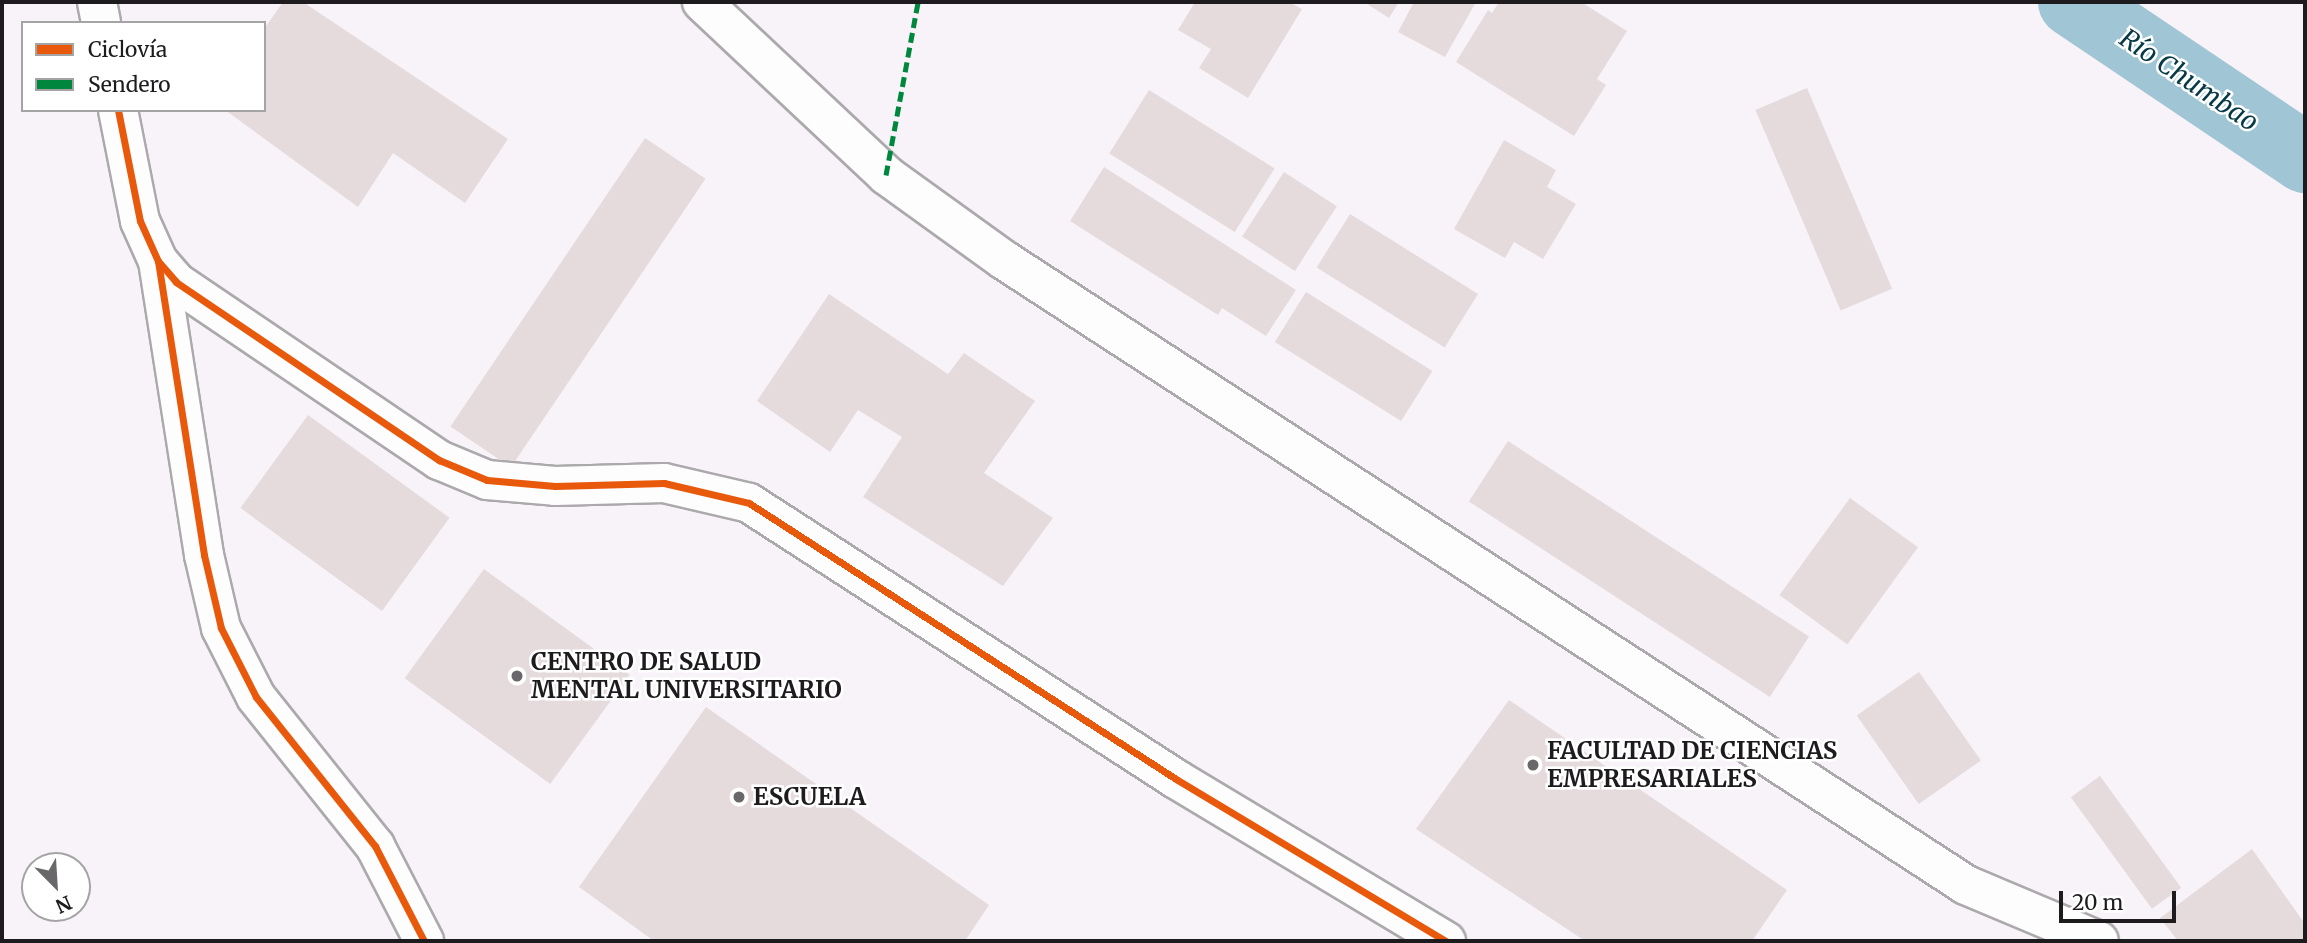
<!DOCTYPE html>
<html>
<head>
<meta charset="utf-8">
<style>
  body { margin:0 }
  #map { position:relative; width:2307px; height:943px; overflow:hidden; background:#f7f3f8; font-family:Merriweather,serif }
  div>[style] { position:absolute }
  .river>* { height:70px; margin:-35px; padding:0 35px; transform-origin:35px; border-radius:35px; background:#a0c5d4 }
  .building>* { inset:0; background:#e6dbdc; transform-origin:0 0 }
  .roads { filter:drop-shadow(2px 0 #aca9ac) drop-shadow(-2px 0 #aca9ac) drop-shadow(0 2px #aca9ac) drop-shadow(0 -2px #aca9ac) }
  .minor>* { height:38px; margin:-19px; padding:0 19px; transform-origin:19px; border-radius:19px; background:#fefdfe }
  .primary>* { height:38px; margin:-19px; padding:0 19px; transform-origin:19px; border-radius:19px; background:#fefdfe }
  .quiet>* { height:5px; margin-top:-2.5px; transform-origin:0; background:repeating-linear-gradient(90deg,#00873e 0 10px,transparent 0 15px) }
  .cycleway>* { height:7px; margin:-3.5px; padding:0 3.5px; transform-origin:3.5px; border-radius:3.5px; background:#e8590c }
  .dots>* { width:19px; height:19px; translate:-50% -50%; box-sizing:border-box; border:4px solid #fff; border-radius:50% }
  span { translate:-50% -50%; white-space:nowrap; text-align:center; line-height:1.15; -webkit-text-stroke:5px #fff; paint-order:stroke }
  .poi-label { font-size:24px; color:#1e1b1f; font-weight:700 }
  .left { translate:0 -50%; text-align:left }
  .water-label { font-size:26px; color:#063947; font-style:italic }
  .frame { position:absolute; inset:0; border:4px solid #1e1b1f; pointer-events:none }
  .legend { position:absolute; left:21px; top:21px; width:245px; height:91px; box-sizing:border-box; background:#fff; border:2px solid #a5a4a5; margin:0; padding:9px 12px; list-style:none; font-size:21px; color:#1e1b1f }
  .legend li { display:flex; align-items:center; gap:14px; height:35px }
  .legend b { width:35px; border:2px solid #a5a4a5 }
  .north { position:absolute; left:21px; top:852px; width:70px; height:70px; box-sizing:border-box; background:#fff; border:2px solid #a5a4a5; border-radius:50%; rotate:156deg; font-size:19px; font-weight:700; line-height:28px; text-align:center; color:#1e1b1f }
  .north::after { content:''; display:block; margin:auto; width:24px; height:32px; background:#6a676b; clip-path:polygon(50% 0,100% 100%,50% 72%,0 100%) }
  .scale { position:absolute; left:2059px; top:891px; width:117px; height:32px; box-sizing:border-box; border:4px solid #1e1b1f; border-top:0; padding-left:9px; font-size:21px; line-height:24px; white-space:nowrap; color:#1e1b1f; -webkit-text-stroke:5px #fff; paint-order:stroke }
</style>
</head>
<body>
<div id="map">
  <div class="river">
    <div style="left:2073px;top:2px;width:280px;rotate:33.9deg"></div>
  </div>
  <div class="building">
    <div style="clip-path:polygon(283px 2px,303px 2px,508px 139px,465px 203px,393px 153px,358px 207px,225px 110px,264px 110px,264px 29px)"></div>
    <div style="clip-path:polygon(1195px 2px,1289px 2px,1302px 9px,1248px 98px,1199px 68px,1211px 49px,1178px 30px)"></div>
    <div style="clip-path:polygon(1364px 2px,1399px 2px,1389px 18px)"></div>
    <div style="clip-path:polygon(1414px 2px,1476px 2px,1445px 57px,1398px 32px)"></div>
    <div style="clip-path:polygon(1499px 2px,1581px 2px,1627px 31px,1597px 79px,1606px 85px,1574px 136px,1456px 62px,1488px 10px,1492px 13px)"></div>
    <div style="left:1807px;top:88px;width:218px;height:56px;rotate:67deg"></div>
    <div style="left:1149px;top:90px;width:148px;height:75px;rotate:32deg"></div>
    <div style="left:645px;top:138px;width:73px;height:348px;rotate:34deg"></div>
    <div style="clip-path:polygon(1504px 140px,1556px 170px,1547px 187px,1576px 204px,1543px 259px,1514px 242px,1505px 258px,1454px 229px)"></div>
    <div style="clip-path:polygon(1104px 167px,1296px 290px,1266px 336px,1222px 308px,1218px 315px,1070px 221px)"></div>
    <div style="left:1284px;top:172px;width:63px;height:77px;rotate:33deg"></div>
    <div style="left:1350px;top:214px;width:151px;height:63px;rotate:32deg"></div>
    <div style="left:1306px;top:292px;width:149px;height:59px;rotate:32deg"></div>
    <div style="clip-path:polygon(829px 294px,948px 374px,964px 353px,1035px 401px,984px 473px,1053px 518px,1003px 586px,863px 497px,902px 437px,858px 410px,830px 452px,757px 401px)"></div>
    <div style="left:308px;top:415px;width:175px;height:115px;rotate:36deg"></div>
    <div style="left:1508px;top:441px;width:359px;height:72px;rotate:33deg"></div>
    <div style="left:1850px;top:498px;width:84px;height:120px;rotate:36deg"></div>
    <div style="left:484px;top:569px;width:180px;height:135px;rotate:36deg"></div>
    <div style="left:1919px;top:672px;width:108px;height:76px;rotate:55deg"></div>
    <div style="clip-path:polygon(1509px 700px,1787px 890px,1752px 941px,1585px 941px,1416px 829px)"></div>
    <div style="clip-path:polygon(706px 707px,989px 905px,965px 941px,654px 941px,579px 887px)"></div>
    <div style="left:2100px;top:776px;width:138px;height:36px;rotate:54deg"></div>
    <div style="clip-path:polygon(2252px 849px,2305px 924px,2305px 941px,2178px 941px,2160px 918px)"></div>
  </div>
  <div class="roads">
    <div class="minor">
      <div style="left:97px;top:2px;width:21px;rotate:79deg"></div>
      <div style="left:118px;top:110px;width:113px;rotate:78.8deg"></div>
      <div style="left:140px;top:221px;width:44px;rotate:65.8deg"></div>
      <div style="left:158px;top:261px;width:28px;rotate:49deg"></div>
      <div style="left:176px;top:282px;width:318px;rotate:34.1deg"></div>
      <div style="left:439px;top:460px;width:52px;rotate:22.6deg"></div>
      <div style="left:487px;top:480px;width:68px;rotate:5deg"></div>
      <div style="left:555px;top:486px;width:109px;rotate:-1.6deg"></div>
      <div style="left:664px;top:483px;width:87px;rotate:13.2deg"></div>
      <div style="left:749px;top:503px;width:508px;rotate:32.88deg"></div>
      <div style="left:1176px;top:779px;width:315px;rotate:31deg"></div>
      <div style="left:158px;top:261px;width:298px;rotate:81.1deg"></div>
      <div style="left:204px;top:555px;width:75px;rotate:76.9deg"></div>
      <div style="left:221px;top:628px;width:77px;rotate:63.1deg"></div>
      <div style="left:256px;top:697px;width:191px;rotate:51.4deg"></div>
      <div style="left:375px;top:846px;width:107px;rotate:62.7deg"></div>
    </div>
    <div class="primary">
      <div style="left:702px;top:2px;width:253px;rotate:43.2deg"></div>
      <div style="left:886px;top:175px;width:145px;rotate:35.8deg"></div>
      <div style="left:1004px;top:260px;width:1147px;rotate:33.01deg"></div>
      <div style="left:1966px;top:885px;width:144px;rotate:22.8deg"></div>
    </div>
  </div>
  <div class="quiet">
    <div style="left:886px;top:175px;width:176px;rotate:-79.5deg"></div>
  </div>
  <div class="cycleway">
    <div style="left:118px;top:110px;width:113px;rotate:78.8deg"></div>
    <div style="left:140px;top:221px;width:44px;rotate:65.8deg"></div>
    <div style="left:158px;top:261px;width:28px;rotate:49deg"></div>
    <div style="left:176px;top:282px;width:318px;rotate:34.1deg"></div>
    <div style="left:439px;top:460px;width:52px;rotate:22.6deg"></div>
    <div style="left:487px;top:480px;width:68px;rotate:5deg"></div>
    <div style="left:555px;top:486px;width:109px;rotate:-1.6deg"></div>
    <div style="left:664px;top:483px;width:87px;rotate:13.2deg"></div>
    <div style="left:749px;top:503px;width:508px;rotate:32.88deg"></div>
    <div style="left:1176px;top:779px;width:315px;rotate:31deg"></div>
    <div style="left:158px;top:261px;width:298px;rotate:81.1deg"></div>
    <div style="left:204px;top:555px;width:75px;rotate:76.9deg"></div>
    <div style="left:221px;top:628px;width:77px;rotate:63.1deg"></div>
    <div style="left:256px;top:697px;width:191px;rotate:51.4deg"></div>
    <div style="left:375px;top:846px;width:107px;rotate:62.7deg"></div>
  </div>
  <div class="dots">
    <div style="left:517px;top:676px;background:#6a676b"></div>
    <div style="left:1533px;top:765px;background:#6a676b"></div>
    <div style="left:739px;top:797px;background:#6a676b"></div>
  </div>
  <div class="poi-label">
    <span class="left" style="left:531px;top:676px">CENTRO DE SALUD<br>MENTAL UNIVERSITARIO</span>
    <span class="left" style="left:1547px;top:765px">FACULTAD DE CIENCIAS<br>EMPRESARIALES</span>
    <span class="left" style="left:753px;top:797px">ESCUELA</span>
  </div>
  <div class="water-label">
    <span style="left:2189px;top:80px;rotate:34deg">Río Chumbao</span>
  </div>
  <div class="frame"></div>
  <ul class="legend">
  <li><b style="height:9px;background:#e8590c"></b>Ciclovía</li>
  <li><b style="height:9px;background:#00873e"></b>Sendero</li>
  </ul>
  <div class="north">N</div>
  <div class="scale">20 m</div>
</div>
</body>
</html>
